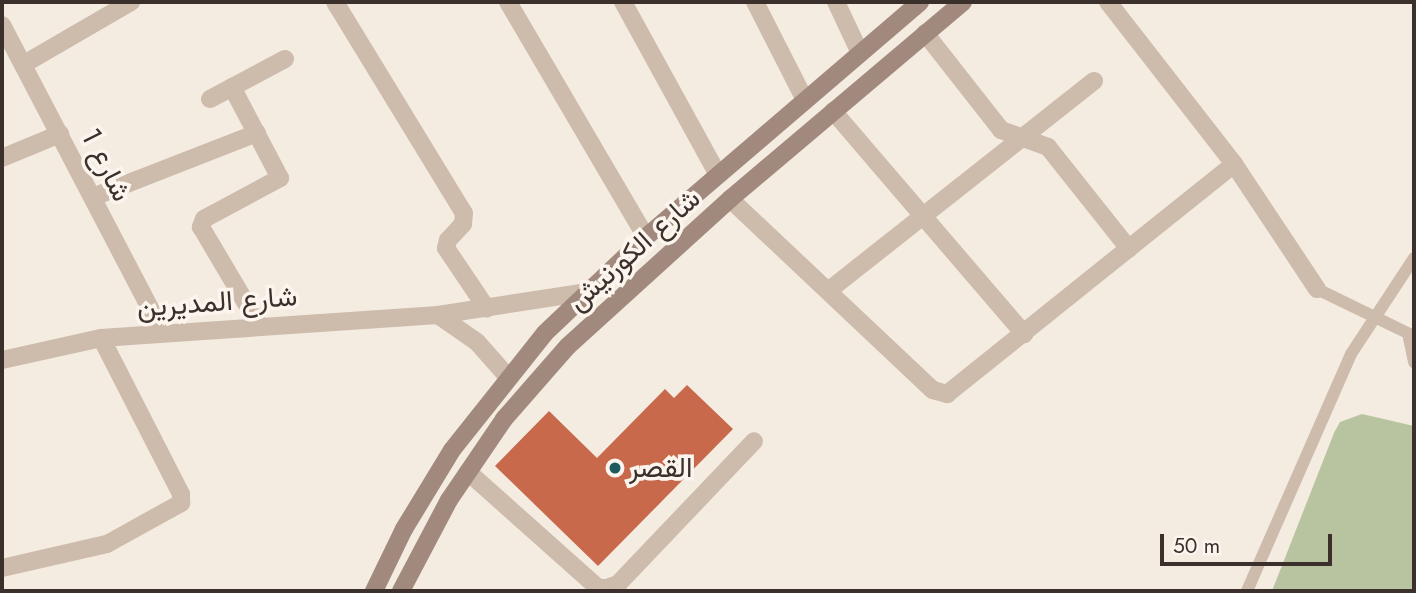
<!DOCTYPE html>
<html>
<head>
<meta charset="utf-8">
<style>
  body { margin:0 }
  #map { position:relative; width:1416px; height:593px; overflow:hidden; background:#f4ebe1; font-family:Jost,Vazirmatn,sans-serif }
  div>[style] { position:absolute }
  .green>* { inset:0; background:#b8c4a0 }
  .building>* { inset:0; background:#c8694b }
  .lane>* { height:12px; margin:-6px; padding:0 6px; transform-origin:6px; border-radius:6px; background:#cdbbac }
  .street>* { height:18px; margin:-9px; padding:0 9px; transform-origin:9px; border-radius:9px; background:#cdbbac }
  .secondary>* { height:18px; margin:-9px; padding:0 9px; transform-origin:9px; border-radius:9px; background:#a18a7d }
  .dots>* { width:19px; height:19px; translate:-50% -50%; box-sizing:border-box; border:4px solid #fbf5ee; border-radius:50% }
  span { translate:-50% -50%; white-space:nowrap; text-align:center; line-height:1.15; -webkit-text-stroke:7px #fbf5ee; paint-order:stroke }
  .street-label { font-size:28px; color:#3b302b }
  .poi-label { font-size:28px; color:#3b302b }
  .left { translate:0 -50%; text-align:left }
  .frame { position:absolute; inset:0; border:4px solid #3b302b; pointer-events:none }
  .scale { position:absolute; left:1160px; top:534px; width:172px; height:32px; box-sizing:border-box; border:4px solid #3b302b; border-top:0; padding-left:9px; font-size:21px; line-height:24px; white-space:nowrap; color:#3b302b; -webkit-text-stroke:5px #fbf5ee; paint-order:stroke }
</style>
</head>
<body>
<div id="map">
  <div class="green">
    <div style="clip-path:polygon(1362px 414px,1414px 426px,1414px 591px,1272px 591px,1334px 433px,1340px 422px)"></div>
  </div>
  <div class="building">
    <div style="clip-path:polygon(687px 385px,733px 429px,598px 566px,495px 466px,549px 411px,597px 458px,665px 389px,674px 398px)"></div>
  </div>
  <div class="lane">
    <div style="left:1317px;top:289px;width:108px;rotate:25.9deg"></div>
    <div style="left:1409px;top:338px;width:25px;rotate:78deg"></div>
    <div style="left:1247px;top:591px;width:259px;rotate:-66.3deg"></div>
    <div style="left:1351px;top:354px;width:115px;rotate:-56.7deg"></div>
  </div>
  <div class="street">
    <div style="left:335px;top:2px;width:247px;rotate:58.6deg"></div>
    <div style="left:464px;top:213px;width:11px;rotate:95deg"></div>
    <div style="left:463px;top:224px;width:22px;rotate:133deg"></div>
    <div style="left:448px;top:240px;width:8px;rotate:104deg"></div>
    <div style="left:446px;top:248px;width:73px;rotate:56.1deg"></div>
    <div style="left:508px;top:2px;width:273px;rotate:59.6deg"></div>
    <div style="left:623px;top:2px;width:197px;rotate:61.2deg"></div>
    <div style="left:755px;top:2px;width:110px;rotate:63deg"></div>
    <div style="left:836px;top:2px;width:56px;rotate:64.8deg"></div>
    <div style="left:1108px;top:2px;width:205px;rotate:52.1deg"></div>
    <div style="left:1234px;top:164px;width:150px;rotate:56.4deg"></div>
    <div style="left:2px;top:25px;width:345px;rotate:62.4deg"></div>
    <div style="left:925px;top:33px;width:123px;rotate:51.9deg"></div>
    <div style="left:1001px;top:130px;width:50px;rotate:19.9deg"></div>
    <div style="left:1048px;top:147px;width:130px;rotate:51.5deg"></div>
    <div style="left:24px;top:64px;width:124px;rotate:-30.1deg"></div>
    <div style="left:232px;top:87px;width:103px;rotate:62.2deg"></div>
    <div style="left:280px;top:178px;width:86px;rotate:151.7deg"></div>
    <div style="left:204px;top:219px;width:9px;rotate:111deg"></div>
    <div style="left:201px;top:227px;width:114px;rotate:59.4deg"></div>
    <div style="left:210px;top:99px;width:85px;rotate:-28.1deg"></div>
    <div style="left:833px;top:111px;width:294px;rotate:49.4deg"></div>
    <div style="left:2px;top:158px;width:63px;rotate:-22.5deg"></div>
    <div style="left:93px;top:197px;width:176px;rotate:-21.3deg"></div>
    <div style="left:730px;top:199px;width:279px;rotate:43.3deg"></div>
    <div style="left:933px;top:390px;width:15px;rotate:16deg"></div>
    <div style="left:947px;top:394px;width:368px;rotate:-38.7deg"></div>
    <div style="left:828px;top:291px;width:339px;rotate:-38.3deg"></div>
    <div style="left:438px;top:315px;width:47px;rotate:34.7deg"></div>
    <div style="left:477px;top:342px;width:45px;rotate:48.6deg"></div>
    <div style="left:2px;top:360px;width:101px;rotate:-12.5deg"></div>
    <div style="left:101px;top:338px;width:338px;rotate:-3.9deg"></div>
    <div style="left:438px;top:315px;width:150px;rotate:-8.8deg"></div>
    <div style="left:468px;top:472px;width:174px;rotate:41.7deg"></div>
    <div style="left:598px;top:588px;width:9px"></div>
    <div style="left:607px;top:588px;width:12px;rotate:-20deg"></div>
    <div style="left:618px;top:584px;width:197px;rotate:-46.4deg"></div>
    <div style="left:2px;top:568px;width:108px;rotate:-12.9deg"></div>
    <div style="left:107px;top:544px;width:85px;rotate:-29deg"></div>
    <div style="left:181px;top:503px;width:9px;rotate:-90deg"></div>
    <div style="left:181px;top:494px;width:175px;rotate:-117.1deg"></div>
  </div>
  <div class="secondary">
    <div style="left:374px;top:591px;width:69px;rotate:-64.2deg"></div>
    <div style="left:404px;top:529px;width:92px;rotate:-58.7deg"></div>
    <div style="left:452px;top:450px;width:149px;rotate:-51.5deg"></div>
    <div style="left:545px;top:333px;width:139px;rotate:-43.5deg"></div>
    <div style="left:646px;top:237px;width:361px;rotate:-40.6deg"></div>
    <div style="left:401px;top:591px;width:103px;rotate:-62.2deg"></div>
    <div style="left:449px;top:500px;width:98px;rotate:-55.8deg"></div>
    <div style="left:504px;top:419px;width:97px;rotate:-48.8deg"></div>
    <div style="left:568px;top:346px;width:219px;rotate:-42.2deg"></div>
    <div style="left:730px;top:199px;width:305px;rotate:-40.2deg"></div>
  </div>
  <div class="dots">
    <div style="left:615px;top:468px;background:#1f5a5e"></div>
  </div>
  <div class="street-label">
    <span style="left:106px;top:165px;rotate:63deg">شارع 1</span>
    <span style="left:634px;top:250px;rotate:-42deg">شارع الكورنيش</span>
    <span style="left:217px;top:302px;rotate:-4deg">شارع المديرين</span>
  </div>
  <div class="poi-label">
    <span class="left" style="left:629px;top:468px">القصر</span>
  </div>
  <div class="frame"></div>
  <div class="scale">50 m</div>
</div>
</body>
</html>
